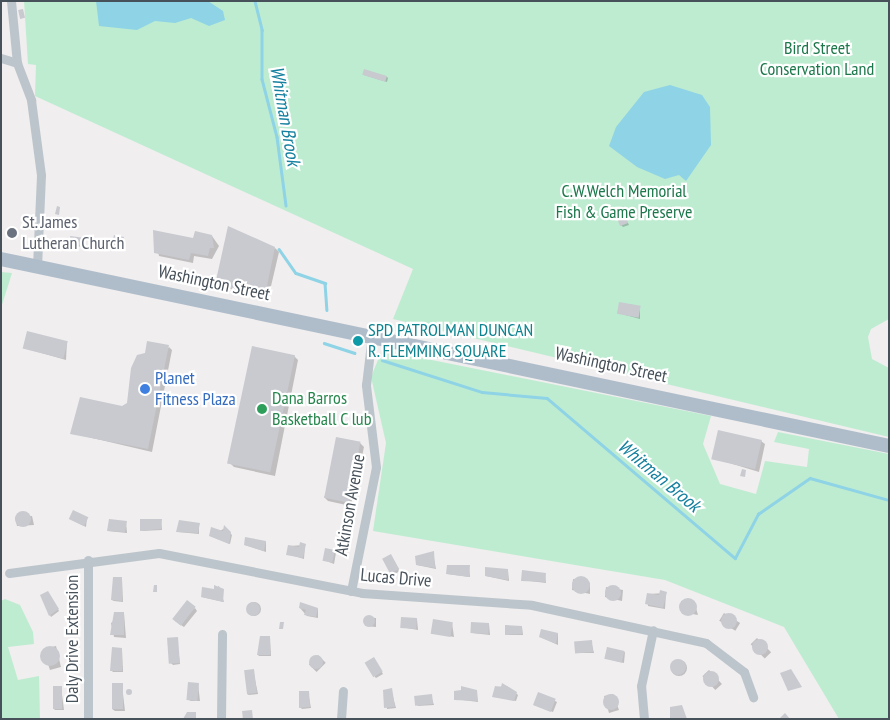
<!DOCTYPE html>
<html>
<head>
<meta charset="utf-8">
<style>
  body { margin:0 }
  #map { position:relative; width:890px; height:720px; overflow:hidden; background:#f0eeee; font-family:"PT Sans Narrow",sans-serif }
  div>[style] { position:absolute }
  .green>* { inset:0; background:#beecd1 }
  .water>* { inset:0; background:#8ed3e6 }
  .shadow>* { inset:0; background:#0003; transform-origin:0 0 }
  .round { border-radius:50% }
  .stream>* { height:2.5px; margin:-1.25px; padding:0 1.25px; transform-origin:1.25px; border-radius:1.25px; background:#8ed3e6 }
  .building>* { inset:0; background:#c8cad0; transform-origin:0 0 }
  .minor>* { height:9px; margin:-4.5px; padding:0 4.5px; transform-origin:4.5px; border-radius:4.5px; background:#bdc5cc }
  .primary>* { height:14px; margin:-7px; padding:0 7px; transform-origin:7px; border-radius:7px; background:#afbdcb }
  .dots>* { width:14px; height:14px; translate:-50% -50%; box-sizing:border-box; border:2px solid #fff; border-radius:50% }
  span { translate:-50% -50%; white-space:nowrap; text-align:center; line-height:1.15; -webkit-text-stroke:4.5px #fff; paint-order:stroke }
  .park-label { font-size:18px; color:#1c774b }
  .worship-label { font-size:18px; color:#5b616d }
  .left { translate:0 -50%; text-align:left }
  .street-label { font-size:18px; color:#47515a }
  .culture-label { font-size:18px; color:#0d838f }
  .shop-label { font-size:18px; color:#366cbe }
  .leisure-label { font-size:18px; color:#27864d }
  .water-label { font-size:19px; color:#15809f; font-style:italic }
  .frame { position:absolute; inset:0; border:2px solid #47515a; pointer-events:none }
</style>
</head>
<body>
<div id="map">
  <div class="green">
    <div style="clip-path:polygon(24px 1px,889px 1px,889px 319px,871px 329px,868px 337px,872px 359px,889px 368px,889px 437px,393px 319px,413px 269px,35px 96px,36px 65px,28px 64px)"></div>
    <div style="clip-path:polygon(1px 272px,12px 273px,1px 308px)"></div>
    <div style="clip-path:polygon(382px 350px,711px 416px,703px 444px,720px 484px,756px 494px,765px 461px,807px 467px,809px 449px,774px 442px,778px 432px,889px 454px,889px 719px,839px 719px,784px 627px,665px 580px,373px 531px,386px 443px,371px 377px)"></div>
    <div style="clip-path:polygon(5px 599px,20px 605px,33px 632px,34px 644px,8px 647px,18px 680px,39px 676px,40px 719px,1px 719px,1px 601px)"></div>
  </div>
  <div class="water">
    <div style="clip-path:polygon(96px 1px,208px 1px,223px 11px,225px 20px,209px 26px,191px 18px,175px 23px,155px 21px,137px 30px,99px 26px)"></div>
    <div style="clip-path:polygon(670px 85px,702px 95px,710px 107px,711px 145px,686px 181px,679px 175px,665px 179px,637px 167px,609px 146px,616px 127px,644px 92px)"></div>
  </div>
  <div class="shadow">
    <div style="clip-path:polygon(364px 75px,387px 77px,388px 78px,387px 82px)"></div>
    <div style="clip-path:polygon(625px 217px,629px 225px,623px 227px,621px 225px)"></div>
    <div style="clip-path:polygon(154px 232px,194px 240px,212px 236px,219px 246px,212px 259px,194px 256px,193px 263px,159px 256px)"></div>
    <div style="clip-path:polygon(124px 239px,123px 249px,113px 246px)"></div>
    <div style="clip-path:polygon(275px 248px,279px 252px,268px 299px,216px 285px)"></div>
    <div style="clip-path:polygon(640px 307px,640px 319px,618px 313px)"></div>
    <div style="clip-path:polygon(67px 342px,66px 360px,24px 348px)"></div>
    <div style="clip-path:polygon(169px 347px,172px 350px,152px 452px,71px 433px,128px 404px)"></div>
    <div style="clip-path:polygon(294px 356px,298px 360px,275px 476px,234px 467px,230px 463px)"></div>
    <div style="clip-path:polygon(761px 441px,765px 444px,759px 472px,713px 458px)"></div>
    <div style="clip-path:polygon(360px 443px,364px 447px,351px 506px,328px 501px,324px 497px)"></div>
    <div style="clip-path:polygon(15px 517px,32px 516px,34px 525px,17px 526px)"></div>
    <div style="clip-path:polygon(87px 518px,86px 527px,72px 520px)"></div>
    <div style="clip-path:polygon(161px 520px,162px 530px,141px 531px)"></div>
    <div style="clip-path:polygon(126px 522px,127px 533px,108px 531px)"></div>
    <div style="clip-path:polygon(199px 525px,199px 534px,178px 532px)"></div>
    <div style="clip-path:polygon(225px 528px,232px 535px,230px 544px,211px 536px)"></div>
    <div style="clip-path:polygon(266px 542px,266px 552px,245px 545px)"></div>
    <div style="clip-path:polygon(305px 545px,304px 559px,287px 554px,289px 546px)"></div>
    <div style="clip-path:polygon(326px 549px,336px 553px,334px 564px,324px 560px)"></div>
    <div style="clip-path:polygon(433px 553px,436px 569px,417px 565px)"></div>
    <div style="clip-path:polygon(392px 557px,400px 571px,393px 575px,391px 573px)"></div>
    <div style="clip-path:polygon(469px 567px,470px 577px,448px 574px)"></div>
    <div style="clip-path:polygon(508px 570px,509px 581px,486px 576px)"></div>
    <div style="clip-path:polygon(545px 574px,546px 583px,522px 580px)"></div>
    <div style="clip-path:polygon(122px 579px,123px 602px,114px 601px,112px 600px)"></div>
    <div style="clip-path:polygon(573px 579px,590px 583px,590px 594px,572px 590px)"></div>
    <div style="clip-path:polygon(219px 586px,224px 602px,202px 597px,214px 590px)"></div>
    <div style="clip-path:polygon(606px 587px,623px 590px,622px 601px,605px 597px)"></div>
    <div style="clip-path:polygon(49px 594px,59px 611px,51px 617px,50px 615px)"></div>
    <div style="clip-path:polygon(648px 594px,666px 593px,665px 609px,648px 606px)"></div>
    <div style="clip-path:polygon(681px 601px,694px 601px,698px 615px,681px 612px)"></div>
    <div class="round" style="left:247px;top:602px;width:14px;height:14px"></div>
    <div style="clip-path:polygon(195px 608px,197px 611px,184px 627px,175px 621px)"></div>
    <div style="clip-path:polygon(300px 608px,318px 609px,318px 618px,307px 616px)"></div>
    <div style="clip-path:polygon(124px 613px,126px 638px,114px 637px,111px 623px)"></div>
    <div style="left:724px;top:613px;width:19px;height:9px;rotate:32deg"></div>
    <div style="clip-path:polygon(365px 617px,376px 618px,376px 627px,366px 626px)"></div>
    <div style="clip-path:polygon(417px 619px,418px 630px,401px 627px)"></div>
    <div style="clip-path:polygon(452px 623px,454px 637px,433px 633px)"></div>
    <div style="clip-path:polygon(489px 624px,490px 635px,472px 633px)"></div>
    <div style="clip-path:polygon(522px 627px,523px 635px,506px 635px)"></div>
    <div style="clip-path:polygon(558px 634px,558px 645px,541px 637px)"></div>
    <div style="clip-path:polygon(270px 637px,271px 656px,259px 656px,258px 655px)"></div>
    <div style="clip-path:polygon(177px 638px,180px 664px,173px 665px,171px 663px)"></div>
    <div style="left:757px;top:638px;width:20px;height:9px;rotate:45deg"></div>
    <div style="clip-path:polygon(591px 641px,594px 653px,576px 653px)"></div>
    <div style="clip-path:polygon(56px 646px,61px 667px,50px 670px,43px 649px)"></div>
    <div style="clip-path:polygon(122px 649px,123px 672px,113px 672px,112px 671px)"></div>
    <div style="clip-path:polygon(625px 652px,624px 663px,608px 659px)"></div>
    <div style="left:318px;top:655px;width:11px;height:13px;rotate:45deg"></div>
    <div class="round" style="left:671px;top:660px;width:16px;height:16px"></div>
    <div style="clip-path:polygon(375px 660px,383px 674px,376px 678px,375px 677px)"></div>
    <div style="clip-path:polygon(253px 670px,258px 694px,249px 695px,247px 694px)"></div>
    <div style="left:709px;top:670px;width:19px;height:9px;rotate:47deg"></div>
    <div style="clip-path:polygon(198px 684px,200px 701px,191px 701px,189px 700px)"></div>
    <div style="clip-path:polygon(122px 685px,125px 711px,115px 711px,112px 709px)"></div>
    <div style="clip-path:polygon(507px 686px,518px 695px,516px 701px,493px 696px,496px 687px)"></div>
    <div style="clip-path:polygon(61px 687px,64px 710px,55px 710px,54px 709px)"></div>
    <div style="clip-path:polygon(391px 690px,396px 708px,387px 709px,384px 691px)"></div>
    <div style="clip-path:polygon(476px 691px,478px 702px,455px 699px)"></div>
    <div style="clip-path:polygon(308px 692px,311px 708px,302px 709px,300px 707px)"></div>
    <div style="clip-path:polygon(539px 693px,557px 702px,553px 712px,534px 705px)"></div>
    <div style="clip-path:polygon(613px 694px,619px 710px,609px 713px,604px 696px)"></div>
    <div style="clip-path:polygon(431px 696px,434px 705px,417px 706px)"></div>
  </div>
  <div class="stream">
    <div style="left:255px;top:1px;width:30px;rotate:76deg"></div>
    <div style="left:262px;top:30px;width:49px;rotate:90deg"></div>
    <div style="left:262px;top:79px;width:60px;rotate:75.5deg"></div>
    <div style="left:277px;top:137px;width:69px;rotate:82.5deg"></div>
    <div style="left:279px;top:249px;width:29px;rotate:55deg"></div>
    <div style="left:296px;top:273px;width:31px;rotate:19deg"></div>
    <div style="left:325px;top:283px;width:27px;rotate:86deg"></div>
    <div style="left:324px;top:343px;width:32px;rotate:18deg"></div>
    <div style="left:382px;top:360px;width:105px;rotate:17.7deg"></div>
    <div style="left:482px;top:392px;width:65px;rotate:5.3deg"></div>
    <div style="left:547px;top:398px;width:247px;rotate:40.4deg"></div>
    <div style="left:735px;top:558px;width:50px;rotate:-62.4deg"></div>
    <div style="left:758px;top:514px;width:63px;rotate:-34.7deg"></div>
    <div style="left:810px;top:478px;width:82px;rotate:15.6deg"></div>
  </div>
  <div class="building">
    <div style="left:23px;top:9px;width:9px;height:5px;rotate:77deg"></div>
    <div style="left:364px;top:69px;width:24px;height:6px;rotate:17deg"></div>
    <div style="clip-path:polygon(57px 206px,60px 207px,59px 215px,55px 214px)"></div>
    <div style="clip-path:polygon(626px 216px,628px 223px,620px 226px,617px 218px)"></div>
    <div style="clip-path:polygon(228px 226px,275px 247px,265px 296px,215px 285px)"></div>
    <div style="clip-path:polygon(153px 230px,193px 238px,195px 231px,212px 235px,214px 248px,210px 248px,208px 256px,191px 253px,189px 260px,154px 253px)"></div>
    <div style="clip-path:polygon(114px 235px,124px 237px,122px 249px,111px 246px)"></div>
    <div style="clip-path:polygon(70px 236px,85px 238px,83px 247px,72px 246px)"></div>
    <div style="left:619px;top:302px;width:22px;height:12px;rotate:10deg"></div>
    <div style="left:27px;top:331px;width:42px;height:18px;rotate:14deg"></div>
    <div style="clip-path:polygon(147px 341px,169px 345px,148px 449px,70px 434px,80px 397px,122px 406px,127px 403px,131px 368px,137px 355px,145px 353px)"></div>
    <div style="left:252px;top:346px;width:44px;height:120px;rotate:12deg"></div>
    <div style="left:718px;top:430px;width:45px;height:30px;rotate:13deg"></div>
    <div style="left:336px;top:437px;width:25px;height:62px;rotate:11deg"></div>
    <div style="clip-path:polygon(742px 469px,746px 470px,745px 477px,740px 476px)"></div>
    <div style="left:73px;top:510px;width:17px;height:10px;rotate:25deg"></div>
    <div class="round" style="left:15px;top:511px;width:16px;height:16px"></div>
    <div style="clip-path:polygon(109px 519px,127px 521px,125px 532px,107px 531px)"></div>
    <div style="clip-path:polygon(140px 519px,162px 519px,161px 529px,140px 531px)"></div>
    <div style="clip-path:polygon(179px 520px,200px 523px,198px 533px,176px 532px)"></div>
    <div style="clip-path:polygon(224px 525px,231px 532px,229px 544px,209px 536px,211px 527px,223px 531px)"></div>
    <div style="clip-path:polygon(245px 537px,266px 541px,264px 551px,244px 545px)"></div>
    <div style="clip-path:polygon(300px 542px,306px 544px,303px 558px,286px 555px,288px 545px,299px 547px)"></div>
    <div style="left:325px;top:548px;width:10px;height:13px;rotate:11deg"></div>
    <div style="clip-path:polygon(434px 551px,435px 568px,416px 565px,415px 556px)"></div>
    <div style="left:391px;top:554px;width:17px;height:10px;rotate:62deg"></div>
    <div style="clip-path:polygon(447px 565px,470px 565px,469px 577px,446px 574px)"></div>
    <div style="clip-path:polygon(485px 567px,508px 569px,508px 580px,485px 576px)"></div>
    <div style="clip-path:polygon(522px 570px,546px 573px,545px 582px,521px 581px)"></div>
    <div class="round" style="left:572px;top:576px;width:18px;height:18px"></div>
    <div style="clip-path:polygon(113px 577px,122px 577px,122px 601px,111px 600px)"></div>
    <div class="round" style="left:605px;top:585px;width:16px;height:16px"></div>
    <div style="clip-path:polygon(154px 585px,157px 585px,157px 592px,153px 592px)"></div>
    <div style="clip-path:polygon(214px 585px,224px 589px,223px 602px,201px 597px,202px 587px,214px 589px)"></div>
    <div style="clip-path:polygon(660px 590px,667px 592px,663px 608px,645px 604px,647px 593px,659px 595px)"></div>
    <div style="clip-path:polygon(48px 591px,59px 609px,49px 616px,40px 595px)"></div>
    <div class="round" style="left:679px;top:598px;width:18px;height:18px"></div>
    <div style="left:187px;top:600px;width:11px;height:24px;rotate:38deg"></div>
    <div class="round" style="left:246px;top:602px;width:14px;height:14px"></div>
    <div style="clip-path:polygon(300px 602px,318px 608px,316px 617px,304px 615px,306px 610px,299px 608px)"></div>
    <div style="clip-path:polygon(114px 612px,124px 612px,124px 635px,110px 635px)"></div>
    <div class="round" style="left:721px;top:613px;width:16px;height:16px"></div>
    <div class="round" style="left:363px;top:615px;width:12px;height:12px"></div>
    <div style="left:401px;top:617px;width:16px;height:11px;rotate:4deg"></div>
    <div style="left:433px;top:619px;width:20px;height:15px;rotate:9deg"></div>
    <div style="clip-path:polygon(280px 622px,284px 622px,283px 629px,279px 629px)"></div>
    <div style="left:471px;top:622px;width:18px;height:11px;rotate:3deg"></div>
    <div style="clip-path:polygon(505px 625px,522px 626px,522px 634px,505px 635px)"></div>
    <div style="clip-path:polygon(541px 629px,558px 633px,556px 644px,539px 637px)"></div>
    <div style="clip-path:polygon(260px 636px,270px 636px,270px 655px,257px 655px)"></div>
    <div style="left:178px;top:637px;width:26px;height:11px;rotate:86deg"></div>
    <div class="round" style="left:752px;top:639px;width:16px;height:16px"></div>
    <div style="left:592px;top:640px;width:12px;height:18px;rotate:85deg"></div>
    <div class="round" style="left:40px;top:646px;width:20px;height:20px"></div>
    <div style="clip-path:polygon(112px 647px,122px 648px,122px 671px,110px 671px)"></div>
    <div style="left:607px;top:647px;width:18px;height:12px;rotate:13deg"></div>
    <div class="round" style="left:309px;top:655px;width:14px;height:14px"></div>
    <div style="left:374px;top:657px;width:17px;height:11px;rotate:59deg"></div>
    <div class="round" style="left:670px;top:659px;width:16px;height:16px"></div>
    <div style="left:254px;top:669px;width:24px;height:10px;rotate:83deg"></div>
    <div style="clip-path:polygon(791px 669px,802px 687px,788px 691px,780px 673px)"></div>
    <div class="round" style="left:703px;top:671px;width:16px;height:16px"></div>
    <div style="left:188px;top:682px;width:11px;height:18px;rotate:5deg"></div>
    <div style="left:123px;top:683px;width:26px;height:11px;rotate:90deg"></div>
    <div style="clip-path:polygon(502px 683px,517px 692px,514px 701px,492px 697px,495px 686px,501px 687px)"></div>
    <div style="left:53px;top:686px;width:9px;height:23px"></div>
    <div style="clip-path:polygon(461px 686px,477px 690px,478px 701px,454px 700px,454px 691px,461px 690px)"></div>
    <div style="clip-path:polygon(392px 688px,395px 707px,384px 708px,383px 690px)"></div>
    <div class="round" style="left:126px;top:689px;width:6px;height:6px"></div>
    <div style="clip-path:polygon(299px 691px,309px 691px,310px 707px,299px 708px)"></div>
    <div style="left:538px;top:692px;width:19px;height:14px;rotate:21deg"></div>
    <div class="round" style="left:603px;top:694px;width:16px;height:16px"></div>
    <div style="left:432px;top:694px;width:10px;height:18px;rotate:84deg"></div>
    <div style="clip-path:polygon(682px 705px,687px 719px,670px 719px,670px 707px)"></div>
    <div style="left:252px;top:710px;width:9px;height:10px;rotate:84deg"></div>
    <div style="clip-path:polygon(187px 712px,196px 712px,196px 719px,183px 719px)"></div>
    <div style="clip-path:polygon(785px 713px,790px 719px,779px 719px)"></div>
  </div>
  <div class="minor">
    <div style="left:11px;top:1px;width:62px;rotate:84.5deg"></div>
    <div style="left:17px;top:63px;width:40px;rotate:69deg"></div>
    <div style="left:31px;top:100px;width:76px;rotate:82.4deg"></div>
    <div style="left:41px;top:175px;width:91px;rotate:92.5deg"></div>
    <div style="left:1px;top:58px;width:17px;rotate:17deg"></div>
    <div style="left:88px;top:560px;width:159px;rotate:90deg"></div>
    <div style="left:9px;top:573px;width:151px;rotate:-7.6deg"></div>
    <div style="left:159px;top:553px;width:207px;rotate:11.1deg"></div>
    <div style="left:362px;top:593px;width:170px;rotate:4deg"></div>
    <div style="left:532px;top:605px;width:178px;rotate:12.3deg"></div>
    <div style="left:706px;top:643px;width:48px;rotate:37.3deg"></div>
    <div style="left:744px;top:672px;width:27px;rotate:70deg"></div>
    <div style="left:351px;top:591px;width:126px;rotate:-78.6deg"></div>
    <div style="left:376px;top:467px;width:83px;rotate:-97deg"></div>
    <div style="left:366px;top:385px;width:50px;rotate:-83.2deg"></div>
    <div style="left:221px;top:719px;width:85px;rotate:-89.3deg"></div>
    <div style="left:341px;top:719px;width:28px;rotate:-86deg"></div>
    <div style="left:644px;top:719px;width:33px;rotate:-95deg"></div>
    <div style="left:641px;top:686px;width:57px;rotate:-77.9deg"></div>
  </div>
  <div class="primary">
    <div style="left:1px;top:259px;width:907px;rotate:11.89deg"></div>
  </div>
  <div class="dots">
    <div style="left:12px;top:233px;background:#6b7280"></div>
    <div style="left:358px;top:341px;background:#0f9aa8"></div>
    <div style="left:145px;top:389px;background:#3f7fe0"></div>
    <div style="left:262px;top:409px;background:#2e9e5b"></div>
  </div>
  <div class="park-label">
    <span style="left:817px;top:59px">Bird Street<br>Conservation Land</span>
    <span style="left:624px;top:202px">C.W.Welch Memorial<br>Fish &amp; Game Preserve</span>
  </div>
  <div class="worship-label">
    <span class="left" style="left:22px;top:233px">St. James<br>Lutheran Church</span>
  </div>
  <div class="street-label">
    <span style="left:214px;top:283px;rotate:12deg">Washington Street</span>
    <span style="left:611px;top:365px;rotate:12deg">Washington Street</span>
    <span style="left:350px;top:505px;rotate:-80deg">Atkinson Avenue</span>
    <span style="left:396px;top:578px;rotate:5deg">Lucas Drive</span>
    <span style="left:72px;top:639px;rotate:-90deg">Daly Drive Extension</span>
  </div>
  <div class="culture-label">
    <span class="left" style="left:368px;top:341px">SPD PATROLMAN DUNCAN<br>R. FLEMMING SQUARE</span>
  </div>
  <div class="shop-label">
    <span class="left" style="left:155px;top:389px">Planet<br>Fitness Plaza</span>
  </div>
  <div class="leisure-label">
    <span class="left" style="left:272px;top:409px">Dana Barros<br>Basketball C lub</span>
  </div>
  <div class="water-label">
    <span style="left:285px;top:116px;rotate:80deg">Whitman Brook</span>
    <span style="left:659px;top:476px;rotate:40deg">Whitman Brook</span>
  </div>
  <div class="frame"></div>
</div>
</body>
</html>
